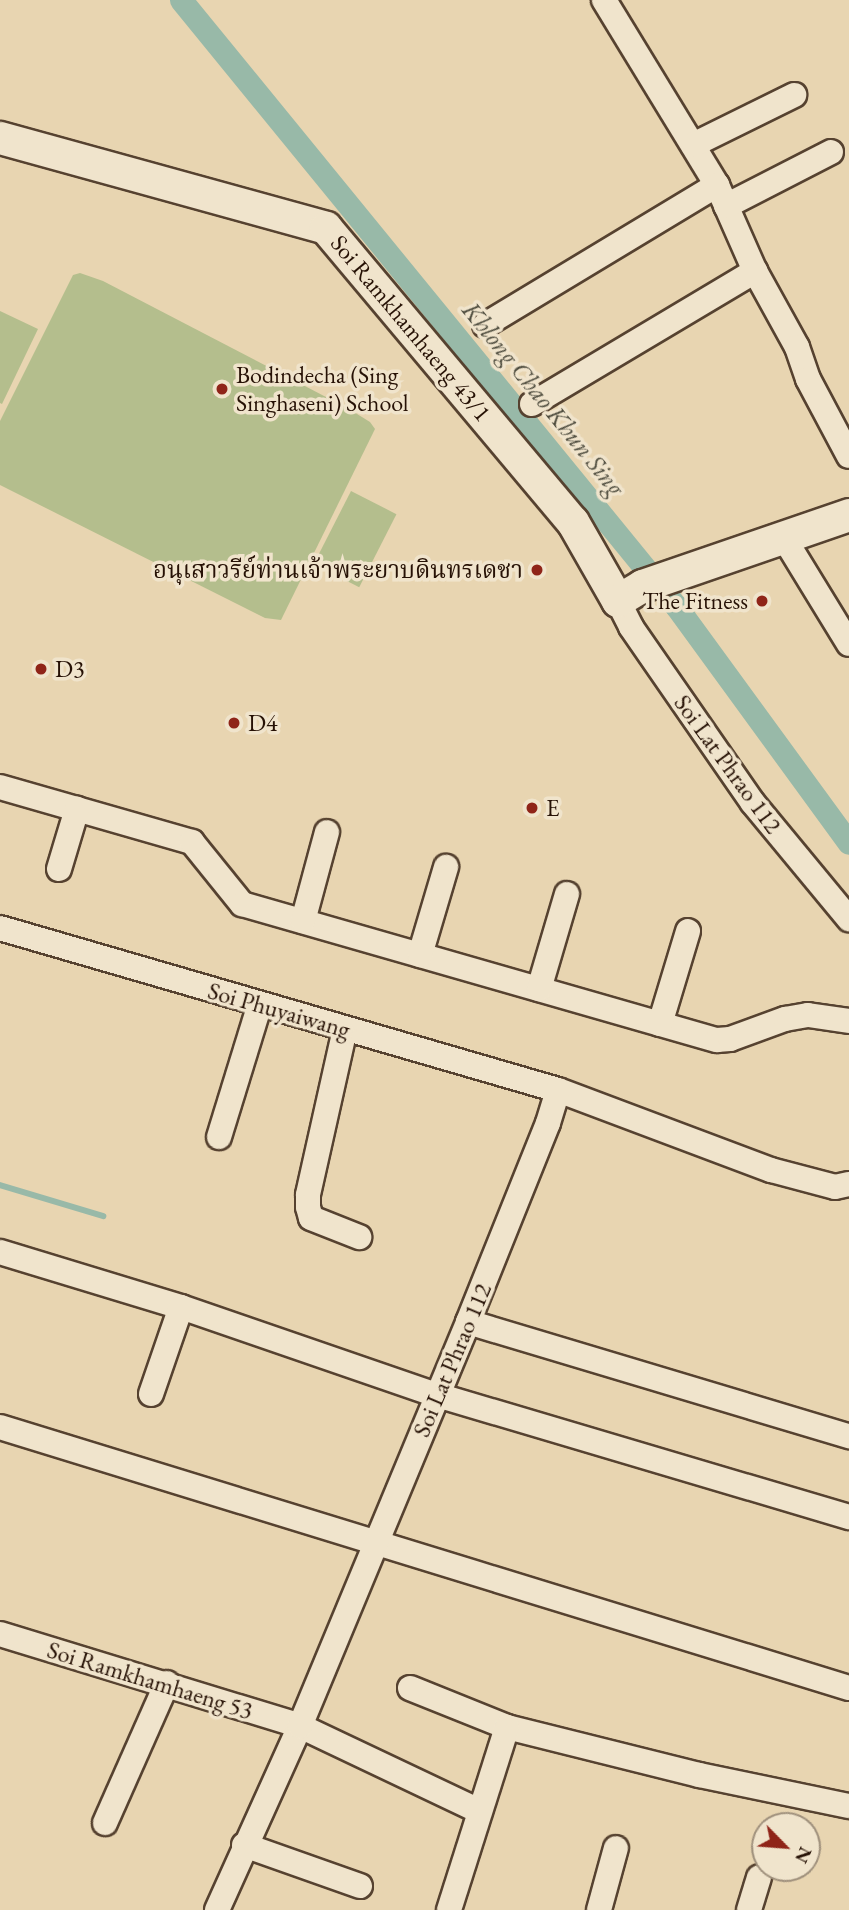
<!DOCTYPE html>
<html>
<head>
<meta charset="utf-8">
<style>
  body { margin:0 }
  #map { position:relative; width:849px; height:1910px; overflow:hidden; background:#e8d5b1; font-family:"EB Garamond","Noto Serif Thai",serif }
  div>[style] { position:absolute }
  .green>* { inset:0; background:#b4be8d; transform-origin:0 0 }
  .stream>* { height:6px; margin:-3px; padding:0 3px; transform-origin:3px; border-radius:3px; background:#98b9a8 }
  .canal>* { height:23px; margin:-11.5px; padding:0 11.5px; transform-origin:11.5px; border-radius:11.5px; background:#98b9a8 }
  .roads { filter:drop-shadow(2px 0 #564230) drop-shadow(-2px 0 #564230) drop-shadow(0 2px #564230) drop-shadow(0 -2px #564230) }
  .minor>* { height:24px; margin:-12px; padding:0 12px; transform-origin:12px; border-radius:12px; background:#f0e4cc }
  .tertiary>* { height:32px; margin:-16px; padding:0 16px; transform-origin:16px; border-radius:16px; background:#f0e4cc }
  .dots>* { width:19px; height:19px; translate:-50% -50%; box-sizing:border-box; border:4px solid #f0e4cc; border-radius:50% }
  span { translate:-50% -50%; white-space:nowrap; text-align:center; line-height:1.15; -webkit-text-stroke:7px #f0e4cc; paint-order:stroke }
  .street-label { font-size:24px; color:#261105 }
  .poi-label { font-size:24px; color:#261105 }
  .left { translate:0 -50%; text-align:left }
  .right { translate:-100% -50%; text-align:right }
  .water-label { font-size:26px; color:#4e4c3e; font-style:italic }
  .north { position:absolute; left:751px; top:1812px; width:70px; height:70px; box-sizing:border-box; background:#f0e4cc; border:2px solid #9f907c; border-radius:50%; rotate:115deg; font-size:19px; font-weight:700; line-height:28px; text-align:center; color:#261105 }
  .north::after { content:''; display:block; margin:auto; width:24px; height:32px; background:#8f2418; clip-path:polygon(50% 0,100% 100%,50% 72%,0 100%) }
</style>
</head>
<body>
<div id="map">
  <div class="green">
    <div style="clip-path:polygon(80px 273px,103px 281px,349px 409px,370px 422px,375px 429px,281px 620px,265px 618px,0 485px,0 421px,73px 275px)"></div>
    <div style="clip-path:polygon(0 311px,38px 329px,2px 404px,0 403px)"></div>
    <div style="left:351px;top:491px;width:51px;height:82px;rotate:27deg"></div>
  </div>
  <div class="stream">
    <div style="left:0;top:1185px;width:108px;rotate:16.8deg"></div>
  </div>
  <div class="canal">
    <div style="left:181px;top:0;width:782px;rotate:50.76deg"></div>
    <div style="left:676px;top:606px;width:293px;rotate:53.9deg"></div>
  </div>
  <div class="roads">
    <div class="minor">
      <div style="left:604px;top:0;width:217px;rotate:58.6deg"></div>
      <div style="left:717px;top:185px;width:94px;rotate:66.2deg"></div>
      <div style="left:755px;top:271px;width:87px;rotate:61.1deg"></div>
      <div style="left:797px;top:347px;width:34px;rotate:71deg"></div>
      <div style="left:808px;top:379px;width:87px;rotate:62deg"></div>
      <div style="left:693px;top:145px;width:113px;rotate:-26.3deg"></div>
      <div style="left:726px;top:206px;width:118px;rotate:-27.2deg"></div>
      <div style="left:485px;top:325px;width:271px;rotate:-31.1deg"></div>
      <div style="left:532px;top:404px;width:260px;rotate:-30.8deg"></div>
      <div style="left:784px;top:538px;width:124px;rotate:58.5deg"></div>
      <div style="left:618px;top:601px;width:29px;rotate:63deg"></div>
      <div style="left:631px;top:627px;width:214px;rotate:55.3deg"></div>
      <div style="left:753px;top:803px;width:151px;rotate:50.4deg"></div>
      <div style="left:0;top:787px;width:200px;rotate:16deg"></div>
      <div style="left:192px;top:842px;width:80px;rotate:51.1deg"></div>
      <div style="left:242px;top:904px;width:494px;rotate:16deg"></div>
      <div style="left:717px;top:1040px;width:13px;rotate:-4deg"></div>
      <div style="left:730px;top:1039px;width:59px;rotate:-20deg"></div>
      <div style="left:785px;top:1019px;width:23px;rotate:-10deg"></div>
      <div style="left:808px;top:1015px;width:41px;rotate:8.3deg"></div>
      <div style="left:59px;top:869px;width:63px;rotate:-73.3deg"></div>
      <div style="left:303px;top:921px;width:92px;rotate:-74.9deg"></div>
      <div style="left:0;top:928px;width:581px;rotate:16.19deg"></div>
      <div style="left:558px;top:1090px;width:228px;rotate:20.6deg"></div>
      <div style="left:771px;top:1170px;width:66px;rotate:14.9deg"></div>
      <div style="left:835px;top:1187px;width:14px;rotate:-12deg"></div>
      <div style="left:420px;top:955px;width:92px;rotate:-73.5deg"></div>
      <div style="left:539px;top:989px;width:99px;rotate:-73.6deg"></div>
      <div style="left:660px;top:1024px;width:97px;rotate:-73.2deg"></div>
      <div style="left:345px;top:1029px;width:170px;rotate:102.6deg"></div>
      <div style="left:308px;top:1195px;width:12px;rotate:90deg"></div>
      <div style="left:308px;top:1207px;width:11px;rotate:75deg"></div>
      <div style="left:311px;top:1218px;width:52px;rotate:21.6deg"></div>
      <div style="left:219px;top:1137px;width:139px;rotate:-72.9deg"></div>
      <div style="left:0;top:1252px;width:189px;rotate:16.9deg"></div>
      <div style="left:181px;top:1307px;width:271px;rotate:19deg"></div>
      <div style="left:437px;top:1395px;width:430px;rotate:16.5deg"></div>
      <div style="left:468px;top:1322px;width:398px;rotate:16.7deg"></div>
      <div style="left:151px;top:1394px;width:92px;rotate:-71deg"></div>
      <div style="left:0;top:1427px;width:888px;rotate:17.09deg"></div>
      <div style="left:0;top:1634px;width:314px;rotate:17deg"></div>
      <div style="left:300px;top:1726px;width:198px;rotate:25.4deg"></div>
      <div style="left:410px;top:1688px;width:105px;rotate:21.9deg"></div>
      <div style="left:507px;top:1727px;width:198px;rotate:14deg"></div>
      <div style="left:699px;top:1775px;width:153px;rotate:11.7deg"></div>
      <div style="left:105px;top:1823px;width:153px;rotate:-66.1deg"></div>
      <div style="left:244px;top:1845px;width:123px;rotate:19.5deg"></div>
      <div style="left:217px;top:1910px;width:202px;rotate:-65.7deg"></div>
      <div style="left:300px;top:1726px;width:438px;rotate:-67.4deg"></div>
      <div style="left:468px;top:1322px;width:214px;rotate:-68.1deg"></div>
      <div style="left:548px;top:1123px;width:34px;rotate:-73deg"></div>
      <div style="left:449px;top:1910px;width:192px;rotate:-72.4deg"></div>
      <div style="left:599px;top:1910px;width:64px;rotate:-74.7deg"></div>
      <div style="left:749px;top:1910px;width:34px;rotate:-73deg"></div>
    </div>
    <div class="tertiary">
      <div style="left:0;top:138px;width:338px;rotate:15.4deg"></div>
      <div style="left:326px;top:228px;width:384px;rotate:50deg"></div>
      <div style="left:573px;top:522px;width:91px;rotate:60.3deg"></div>
      <div style="left:618px;top:601px;width:29px;rotate:-31deg"></div>
      <div style="left:643px;top:586px;width:218px;rotate:-19deg"></div>
    </div>
  </div>
  <div class="dots">
    <div style="left:222px;top:389px;background:#8f2418"></div>
    <div style="left:537px;top:570px;background:#8f2418"></div>
    <div style="left:762px;top:601px;background:#8f2418"></div>
    <div style="left:41px;top:669px;background:#8f2418"></div>
    <div style="left:234px;top:723px;background:#8f2418"></div>
    <div style="left:532px;top:808px;background:#8f2418"></div>
  </div>
  <div class="street-label">
    <span style="left:411px;top:328px;rotate:50deg">Soi Ramkhamhaeng 43/1</span>
    <span style="left:728px;top:764px;rotate:54deg">Soi Lat Phrao 112</span>
    <span style="left:279px;top:1010px;rotate:16deg">Soi Phuyaiwang</span>
    <span style="left:452px;top:1360px;rotate:-67deg">Soi Lat Phrao 112</span>
    <span style="left:150px;top:1680px;rotate:17deg">Soi Ramkhamhaeng 53</span>
  </div>
  <div class="poi-label">
    <span class="left" style="left:236px;top:389px">Bodindecha (Sing<br>Singhaseni) School</span>
    <span class="right" style="left:523px;top:570px">อนุเสาวรีย์ท่านเจ้าพระยาบดินทรเดชา</span>
    <span class="right" style="left:748px;top:601px">The Fitness</span>
    <span class="left" style="left:55px;top:669px">D3</span>
    <span class="left" style="left:248px;top:723px">D4</span>
    <span class="left" style="left:546px;top:808px">E</span>
  </div>
  <div class="water-label">
    <span style="left:543px;top:399px;rotate:51deg">Khlong Chao Khun Sing</span>
  </div>
  <div class="north">N</div>
</div>
</body>
</html>
